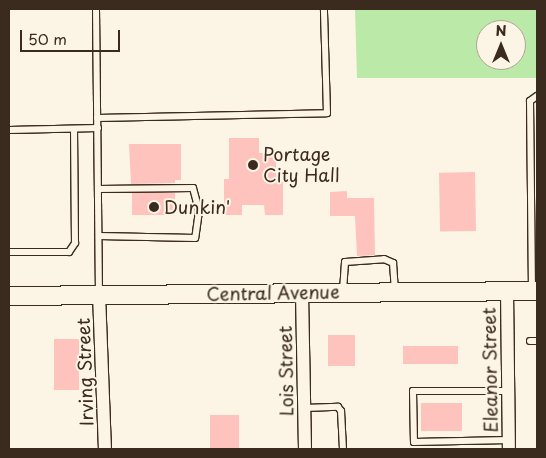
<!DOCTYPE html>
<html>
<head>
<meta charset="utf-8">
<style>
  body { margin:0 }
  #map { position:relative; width:546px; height:458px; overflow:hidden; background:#fcf5e5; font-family:"Playpen Sans",sans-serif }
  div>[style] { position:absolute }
  .green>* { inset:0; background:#bae9a8 }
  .building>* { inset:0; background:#ffc3bd; transform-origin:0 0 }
  .roads { filter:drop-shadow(1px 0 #3b2a1e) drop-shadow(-1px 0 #3b2a1e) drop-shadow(0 1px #3b2a1e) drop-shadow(0 -1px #3b2a1e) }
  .lane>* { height:6px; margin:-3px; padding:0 3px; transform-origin:3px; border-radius:3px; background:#fcf5e5 }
  .street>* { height:12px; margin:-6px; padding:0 6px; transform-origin:6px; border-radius:6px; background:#fcf5e5 }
  .secondary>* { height:18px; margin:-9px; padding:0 9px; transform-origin:9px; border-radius:9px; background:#fcf5e5 }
  .dots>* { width:14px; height:14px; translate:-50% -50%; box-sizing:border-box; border:2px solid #fcf5e5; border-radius:50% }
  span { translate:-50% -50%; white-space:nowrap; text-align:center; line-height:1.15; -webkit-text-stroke:4px #fcf5e5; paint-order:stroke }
  .poi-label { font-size:18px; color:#3b2a1e }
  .left { translate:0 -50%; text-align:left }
  .street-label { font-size:18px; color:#3b2a1e }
  .frame { position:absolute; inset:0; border:10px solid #3b2a1e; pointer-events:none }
  .north { position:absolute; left:476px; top:20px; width:50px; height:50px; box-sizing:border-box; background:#fcf5e5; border:1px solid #afa495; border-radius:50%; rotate:0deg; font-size:14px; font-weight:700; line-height:20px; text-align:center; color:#3b2a1e }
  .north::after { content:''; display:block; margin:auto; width:18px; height:22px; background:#3b2a1e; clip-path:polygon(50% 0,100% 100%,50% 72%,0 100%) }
  .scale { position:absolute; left:20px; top:30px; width:100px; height:22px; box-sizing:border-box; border:2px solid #3b2a1e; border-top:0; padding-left:6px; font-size:15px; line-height:18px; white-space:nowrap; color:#3b2a1e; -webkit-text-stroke:4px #fcf5e5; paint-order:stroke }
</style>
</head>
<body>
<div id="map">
  <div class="green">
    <div style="clip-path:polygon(evenodd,355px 9px,537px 9px,537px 78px,357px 78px,355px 9px,486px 30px,516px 30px,516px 60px,486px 60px,486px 30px)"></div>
  </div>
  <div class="building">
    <div style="clip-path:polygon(229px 138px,259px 138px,259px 153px,276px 153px,276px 178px,283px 178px,283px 215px,265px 215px,264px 205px,242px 205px,242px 215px,224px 215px,224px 179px,229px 179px)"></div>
    <div style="clip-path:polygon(129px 144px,181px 144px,181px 180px,175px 180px,175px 183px,131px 184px)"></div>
    <div style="left:475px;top:172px;width:59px;height:36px;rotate:89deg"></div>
    <div style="clip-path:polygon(347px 191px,347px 198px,374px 198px,375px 255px,357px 256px,355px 216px,330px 216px,330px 192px)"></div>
    <div style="left:175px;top:193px;width:22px;height:43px;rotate:90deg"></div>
    <div style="left:328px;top:335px;width:27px;height:31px"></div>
    <div style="left:54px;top:339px;width:25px;height:51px"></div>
    <div style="left:458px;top:346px;width:18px;height:55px;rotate:90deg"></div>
    <div style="left:421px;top:403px;width:41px;height:28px"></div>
    <div style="left:210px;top:415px;width:29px;height:34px"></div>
  </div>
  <div class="roads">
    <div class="lane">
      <div style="left:96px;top:9px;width:284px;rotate:89.4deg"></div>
      <div style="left:97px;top:118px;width:230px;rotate:-1.2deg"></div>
      <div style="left:327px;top:113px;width:104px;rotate:-91.7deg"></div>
      <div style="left:9px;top:130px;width:89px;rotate:-1.3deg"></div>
      <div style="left:98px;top:189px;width:95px;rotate:-0.6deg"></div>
      <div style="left:193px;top:188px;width:24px;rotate:75deg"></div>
      <div style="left:199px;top:211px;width:27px;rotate:98deg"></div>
      <div style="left:195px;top:238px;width:96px;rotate:-178.8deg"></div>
      <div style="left:9px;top:252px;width:60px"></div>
      <div style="left:69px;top:252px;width:11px;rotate:-56deg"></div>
      <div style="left:75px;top:243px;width:114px;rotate:-90.5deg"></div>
      <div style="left:343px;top:291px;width:29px;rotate:-86deg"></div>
      <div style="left:345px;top:262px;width:39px;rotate:-4deg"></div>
      <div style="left:384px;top:259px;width:10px;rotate:24deg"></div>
      <div style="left:393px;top:263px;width:28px;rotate:86deg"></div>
      <div style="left:532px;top:291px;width:190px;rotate:-90.6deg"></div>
      <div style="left:530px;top:101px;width:9px;rotate:-36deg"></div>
      <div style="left:530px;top:341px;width:7px"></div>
      <div style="left:508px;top:391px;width:95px;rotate:180deg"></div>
      <div style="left:413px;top:391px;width:51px;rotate:88.9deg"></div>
      <div style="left:414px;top:442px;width:95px;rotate:-1.2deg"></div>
      <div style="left:305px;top:408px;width:33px;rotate:-2deg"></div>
      <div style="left:338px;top:407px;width:5px;rotate:53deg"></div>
      <div style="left:341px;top:411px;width:38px;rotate:87deg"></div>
    </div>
    <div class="street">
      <div style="left:507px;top:291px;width:158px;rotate:89.3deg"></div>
      <div style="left:302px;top:293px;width:156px;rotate:88.9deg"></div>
      <div style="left:99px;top:294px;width:155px;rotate:87.8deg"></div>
    </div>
    <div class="secondary">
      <div style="left:9px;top:296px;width:528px;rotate:-0.54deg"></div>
    </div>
  </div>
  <div class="dots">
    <div style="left:253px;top:165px;background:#3b2a1e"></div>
    <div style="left:154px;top:207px;background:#3b2a1e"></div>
  </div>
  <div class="poi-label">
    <span class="left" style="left:263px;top:165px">Portage<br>City Hall</span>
    <span class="left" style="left:164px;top:207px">Dunkin'</span>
  </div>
  <div class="street-label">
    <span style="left:273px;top:293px;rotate:-1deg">Central Avenue</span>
    <span style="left:490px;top:370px;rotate:-91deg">Eleanor Street</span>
    <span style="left:286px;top:371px;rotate:-91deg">Lois Street</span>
    <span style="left:85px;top:372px;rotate:-92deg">Irving Street</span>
  </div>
  <div class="frame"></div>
  <div class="north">N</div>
  <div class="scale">50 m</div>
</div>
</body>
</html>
